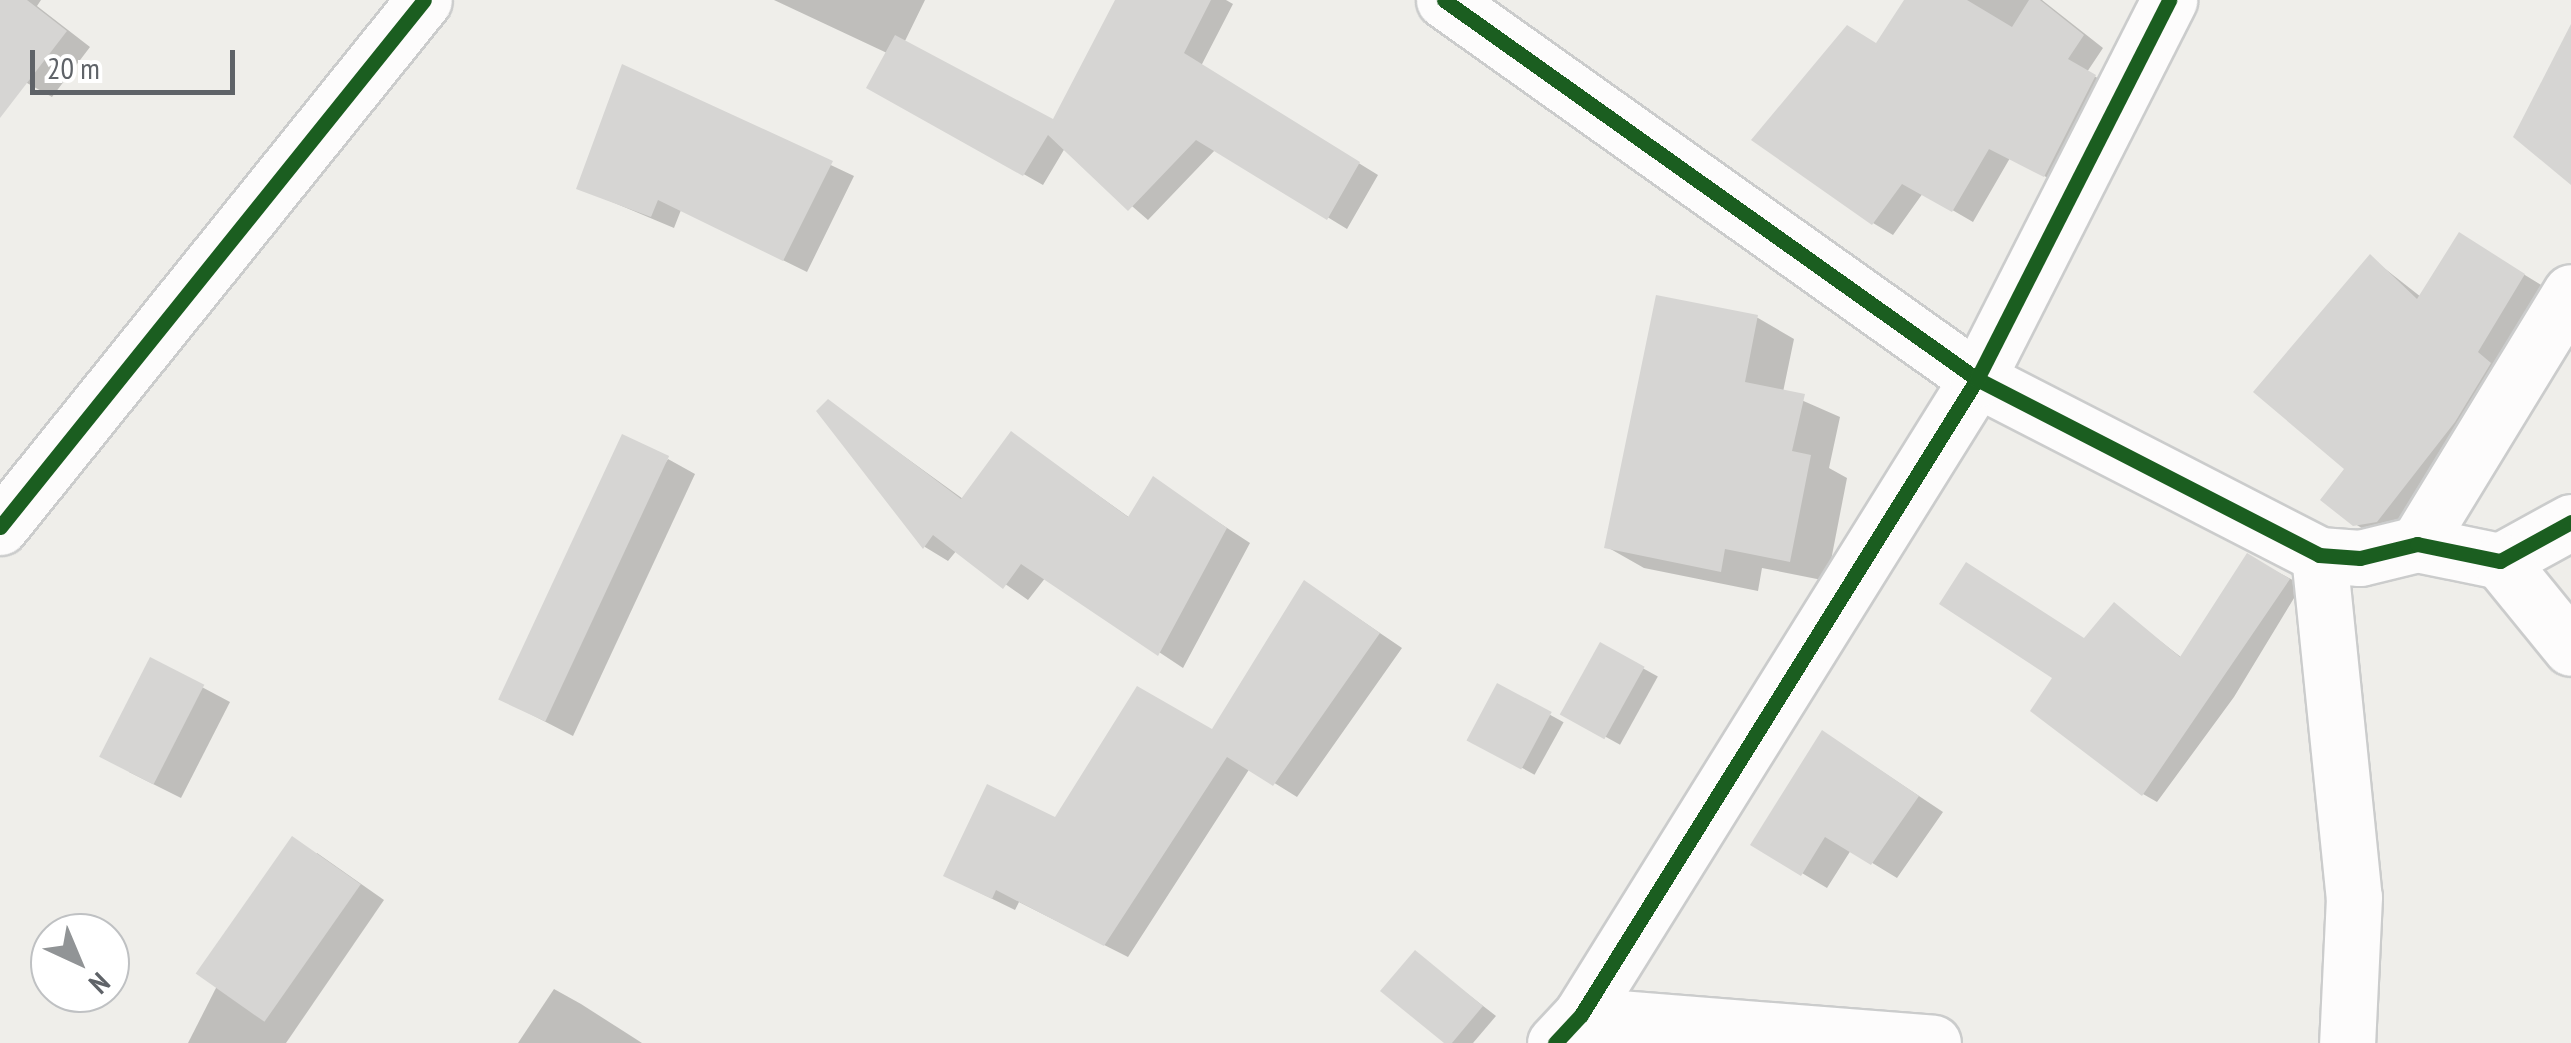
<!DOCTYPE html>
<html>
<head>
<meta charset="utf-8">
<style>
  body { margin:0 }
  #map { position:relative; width:2571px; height:1043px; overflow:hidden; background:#efeeea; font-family:"PT Sans Narrow",sans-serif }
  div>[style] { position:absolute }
  .shadow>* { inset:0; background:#0003; transform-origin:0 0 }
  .building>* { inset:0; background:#d6d5d3; transform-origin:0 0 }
  .roads { filter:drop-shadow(2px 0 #cbcccc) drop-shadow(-2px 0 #cbcccc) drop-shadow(0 2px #cbcccc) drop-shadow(0 -2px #cbcccc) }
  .minor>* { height:55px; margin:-27.5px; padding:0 27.5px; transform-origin:27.5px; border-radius:27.5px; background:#fdfcfc }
  .cycleway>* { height:15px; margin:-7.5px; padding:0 7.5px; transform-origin:7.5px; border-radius:7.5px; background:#1b5e20 }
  span { translate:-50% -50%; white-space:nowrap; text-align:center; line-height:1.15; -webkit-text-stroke:8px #fff; paint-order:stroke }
  .north { position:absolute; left:30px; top:913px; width:100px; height:100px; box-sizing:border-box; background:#fff; border:2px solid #bfc1c3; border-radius:50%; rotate:136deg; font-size:28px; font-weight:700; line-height:40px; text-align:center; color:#5f6368 }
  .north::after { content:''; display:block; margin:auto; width:35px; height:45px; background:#919496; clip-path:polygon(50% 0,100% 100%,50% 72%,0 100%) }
  .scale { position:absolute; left:30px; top:50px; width:205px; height:45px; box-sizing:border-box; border:5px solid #5f6368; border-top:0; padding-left:12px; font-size:30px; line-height:35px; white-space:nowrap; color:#5f6368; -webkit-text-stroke:8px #fff; paint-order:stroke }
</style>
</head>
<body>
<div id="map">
  <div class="shadow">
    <div style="clip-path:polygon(0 0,41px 0,37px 6px,90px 47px,52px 97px,27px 83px,0 84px)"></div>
    <div style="clip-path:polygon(774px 0,925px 0,904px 43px,1054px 122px,1117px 0,1226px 0,1233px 4px,1201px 66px,1378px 175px,1347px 229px,1216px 149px,1148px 220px,1065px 148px,1043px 185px,869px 87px,887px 53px)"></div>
    <div style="clip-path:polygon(1907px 0,2042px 0,2103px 48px,2087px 72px,2115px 88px,2065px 187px,2010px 158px,1973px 222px,1923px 193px,1893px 235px,1873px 223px,1878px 46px)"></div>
    <div style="clip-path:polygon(623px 67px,854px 176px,807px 272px,681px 210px,674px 228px,579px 188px)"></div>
    <div style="clip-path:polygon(2481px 248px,2546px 288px,2400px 533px,2377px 537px,2355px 524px,2348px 469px,2370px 257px,2421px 297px)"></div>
    <div style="clip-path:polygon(1658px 298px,1758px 318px,1794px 339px,1783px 392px,1840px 417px,1829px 468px,1847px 478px,1827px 581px,1762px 568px,1758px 591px,1644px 568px,1607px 547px)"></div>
    <div style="clip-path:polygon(829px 402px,963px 499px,1012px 434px,1130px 518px,1154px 480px,1250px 543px,1183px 668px,1046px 577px,1028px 600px,957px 550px,948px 561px,925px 547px,820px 411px)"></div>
    <div style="clip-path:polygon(668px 459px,695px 474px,573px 736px,501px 699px)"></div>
    <div style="clip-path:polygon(2247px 556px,2302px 585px,2234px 697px,2157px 802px,2143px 794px,2085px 641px,2114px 605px,2182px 658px)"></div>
    <div style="clip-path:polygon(1327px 597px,1402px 648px,1297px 797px,1250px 768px,1128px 957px,1019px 902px,1015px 910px,970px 888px,1056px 820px,1213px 733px)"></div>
    <div style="left:1601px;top:645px;width:65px;height:78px;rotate:29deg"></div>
    <div style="clip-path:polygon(151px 660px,230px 702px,181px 798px,129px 772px)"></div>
    <div style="left:1498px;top:686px;width:75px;height:60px;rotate:29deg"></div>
    <div style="clip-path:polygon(1847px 748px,1943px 812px,1897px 878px,1851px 850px,1827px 888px,1753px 844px)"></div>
    <div style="clip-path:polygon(317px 853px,384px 900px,286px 1043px,188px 1043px,217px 986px)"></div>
    <div style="clip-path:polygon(1415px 953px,1496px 1016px,1473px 1043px,1448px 1043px)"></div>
    <div style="clip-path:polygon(554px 989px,581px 1004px,642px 1043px,518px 1043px)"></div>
  </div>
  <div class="building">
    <div style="clip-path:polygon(0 0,27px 0,67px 31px,0 118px)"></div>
    <div style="clip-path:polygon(1115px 0,1211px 0,1184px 53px,1360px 162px,1327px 220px,1196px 140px,1128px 211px,1048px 135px,1023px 176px,866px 88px,895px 35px,1053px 119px)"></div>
    <div style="clip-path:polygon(1904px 0,1967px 0,2012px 27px,2029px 0,2040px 0,2084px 35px,2068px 59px,2096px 75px,2044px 177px,1989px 149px,1952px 212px,1902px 184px,1872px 225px,1751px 140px,1847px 25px,1876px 43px)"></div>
    <div style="clip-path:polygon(2571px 24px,2571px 185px,2513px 137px)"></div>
    <div style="clip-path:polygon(622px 64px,833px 161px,783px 261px,658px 200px,651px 217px,576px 189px)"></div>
    <div style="clip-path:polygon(2459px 232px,2525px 274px,2478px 352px,2491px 363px,2455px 422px,2377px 522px,2353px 526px,2320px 500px,2344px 469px,2253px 392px,2370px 254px,2417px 299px)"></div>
    <div style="clip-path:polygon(1656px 295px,1758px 315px,1745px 382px,1805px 394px,1792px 451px,1811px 455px,1790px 562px,1725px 549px,1721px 572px,1604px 548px)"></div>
    <div style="clip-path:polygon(828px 399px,961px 499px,1011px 431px,1128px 517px,1153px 476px,1227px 528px,1158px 656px,1021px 564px,1003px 589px,933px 535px,923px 549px,816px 411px)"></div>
    <div style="left:622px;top:434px;width:52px;height:293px;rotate:25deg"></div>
    <div style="clip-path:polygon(2247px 553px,2290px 579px,2142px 796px,2030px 711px,2052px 678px,1939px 604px,1966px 562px,2084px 638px,2114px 602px,2180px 657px)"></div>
    <div style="clip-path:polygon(1304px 580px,1380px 633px,1273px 786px,1227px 757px,1104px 946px,996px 890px,992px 899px,943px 876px,987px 784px,1055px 817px,1137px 686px,1212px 729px)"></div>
    <div style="left:1600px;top:642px;width:51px;height:83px;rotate:29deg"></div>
    <div style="left:150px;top:657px;width:61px;height:112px;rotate:27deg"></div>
    <div style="left:1497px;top:683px;width:62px;height:65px;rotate:28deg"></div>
    <div style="clip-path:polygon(1822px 730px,1919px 796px,1871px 865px,1825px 837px,1801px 876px,1750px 845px)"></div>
    <div style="left:292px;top:836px;width:84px;height:168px;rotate:35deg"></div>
    <div style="clip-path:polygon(1415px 950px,1483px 1006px,1452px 1043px,1444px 1043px,1380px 991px)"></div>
  </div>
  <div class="roads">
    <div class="minor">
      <div style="left:1444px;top:0;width:654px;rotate:35.42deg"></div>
      <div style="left:1977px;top:379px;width:385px;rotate:27.2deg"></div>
      <div style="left:2319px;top:555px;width:41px;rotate:4.2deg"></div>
      <div style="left:2360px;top:558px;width:59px;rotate:-13.8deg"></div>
      <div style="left:2417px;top:544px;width:85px;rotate:11.6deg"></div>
      <div style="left:2500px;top:561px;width:81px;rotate:-28.8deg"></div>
      <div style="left:0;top:527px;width:676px;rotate:-51.18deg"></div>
      <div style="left:2417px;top:544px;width:295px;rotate:-58.6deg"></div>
      <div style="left:2319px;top:555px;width:344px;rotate:84.2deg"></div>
      <div style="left:2354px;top:897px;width:146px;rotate:92.7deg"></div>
      <div style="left:2500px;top:561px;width:112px;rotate:50.8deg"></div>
      <div style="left:1581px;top:1015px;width:353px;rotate:4.5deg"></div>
      <div style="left:1555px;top:1043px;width:38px;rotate:-47deg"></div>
      <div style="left:1581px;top:1015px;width:749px;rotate:-58.09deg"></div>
      <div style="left:1977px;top:379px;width:425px;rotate:-63.1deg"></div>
    </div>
  </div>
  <div class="cycleway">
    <div style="left:1444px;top:0;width:654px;rotate:35.42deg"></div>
    <div style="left:1977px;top:379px;width:385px;rotate:27.2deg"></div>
    <div style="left:2319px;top:555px;width:41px;rotate:4.2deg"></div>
    <div style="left:2360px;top:558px;width:59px;rotate:-13.8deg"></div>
    <div style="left:2417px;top:544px;width:85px;rotate:11.6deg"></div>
    <div style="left:2500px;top:561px;width:81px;rotate:-28.8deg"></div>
    <div style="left:0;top:527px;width:676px;rotate:-51.18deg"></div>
    <div style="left:1555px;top:1043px;width:38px;rotate:-47deg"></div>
    <div style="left:1581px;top:1015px;width:749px;rotate:-58.09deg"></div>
    <div style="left:1977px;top:379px;width:425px;rotate:-63.1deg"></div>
  </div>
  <div class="north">N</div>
  <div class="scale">20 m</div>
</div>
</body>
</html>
